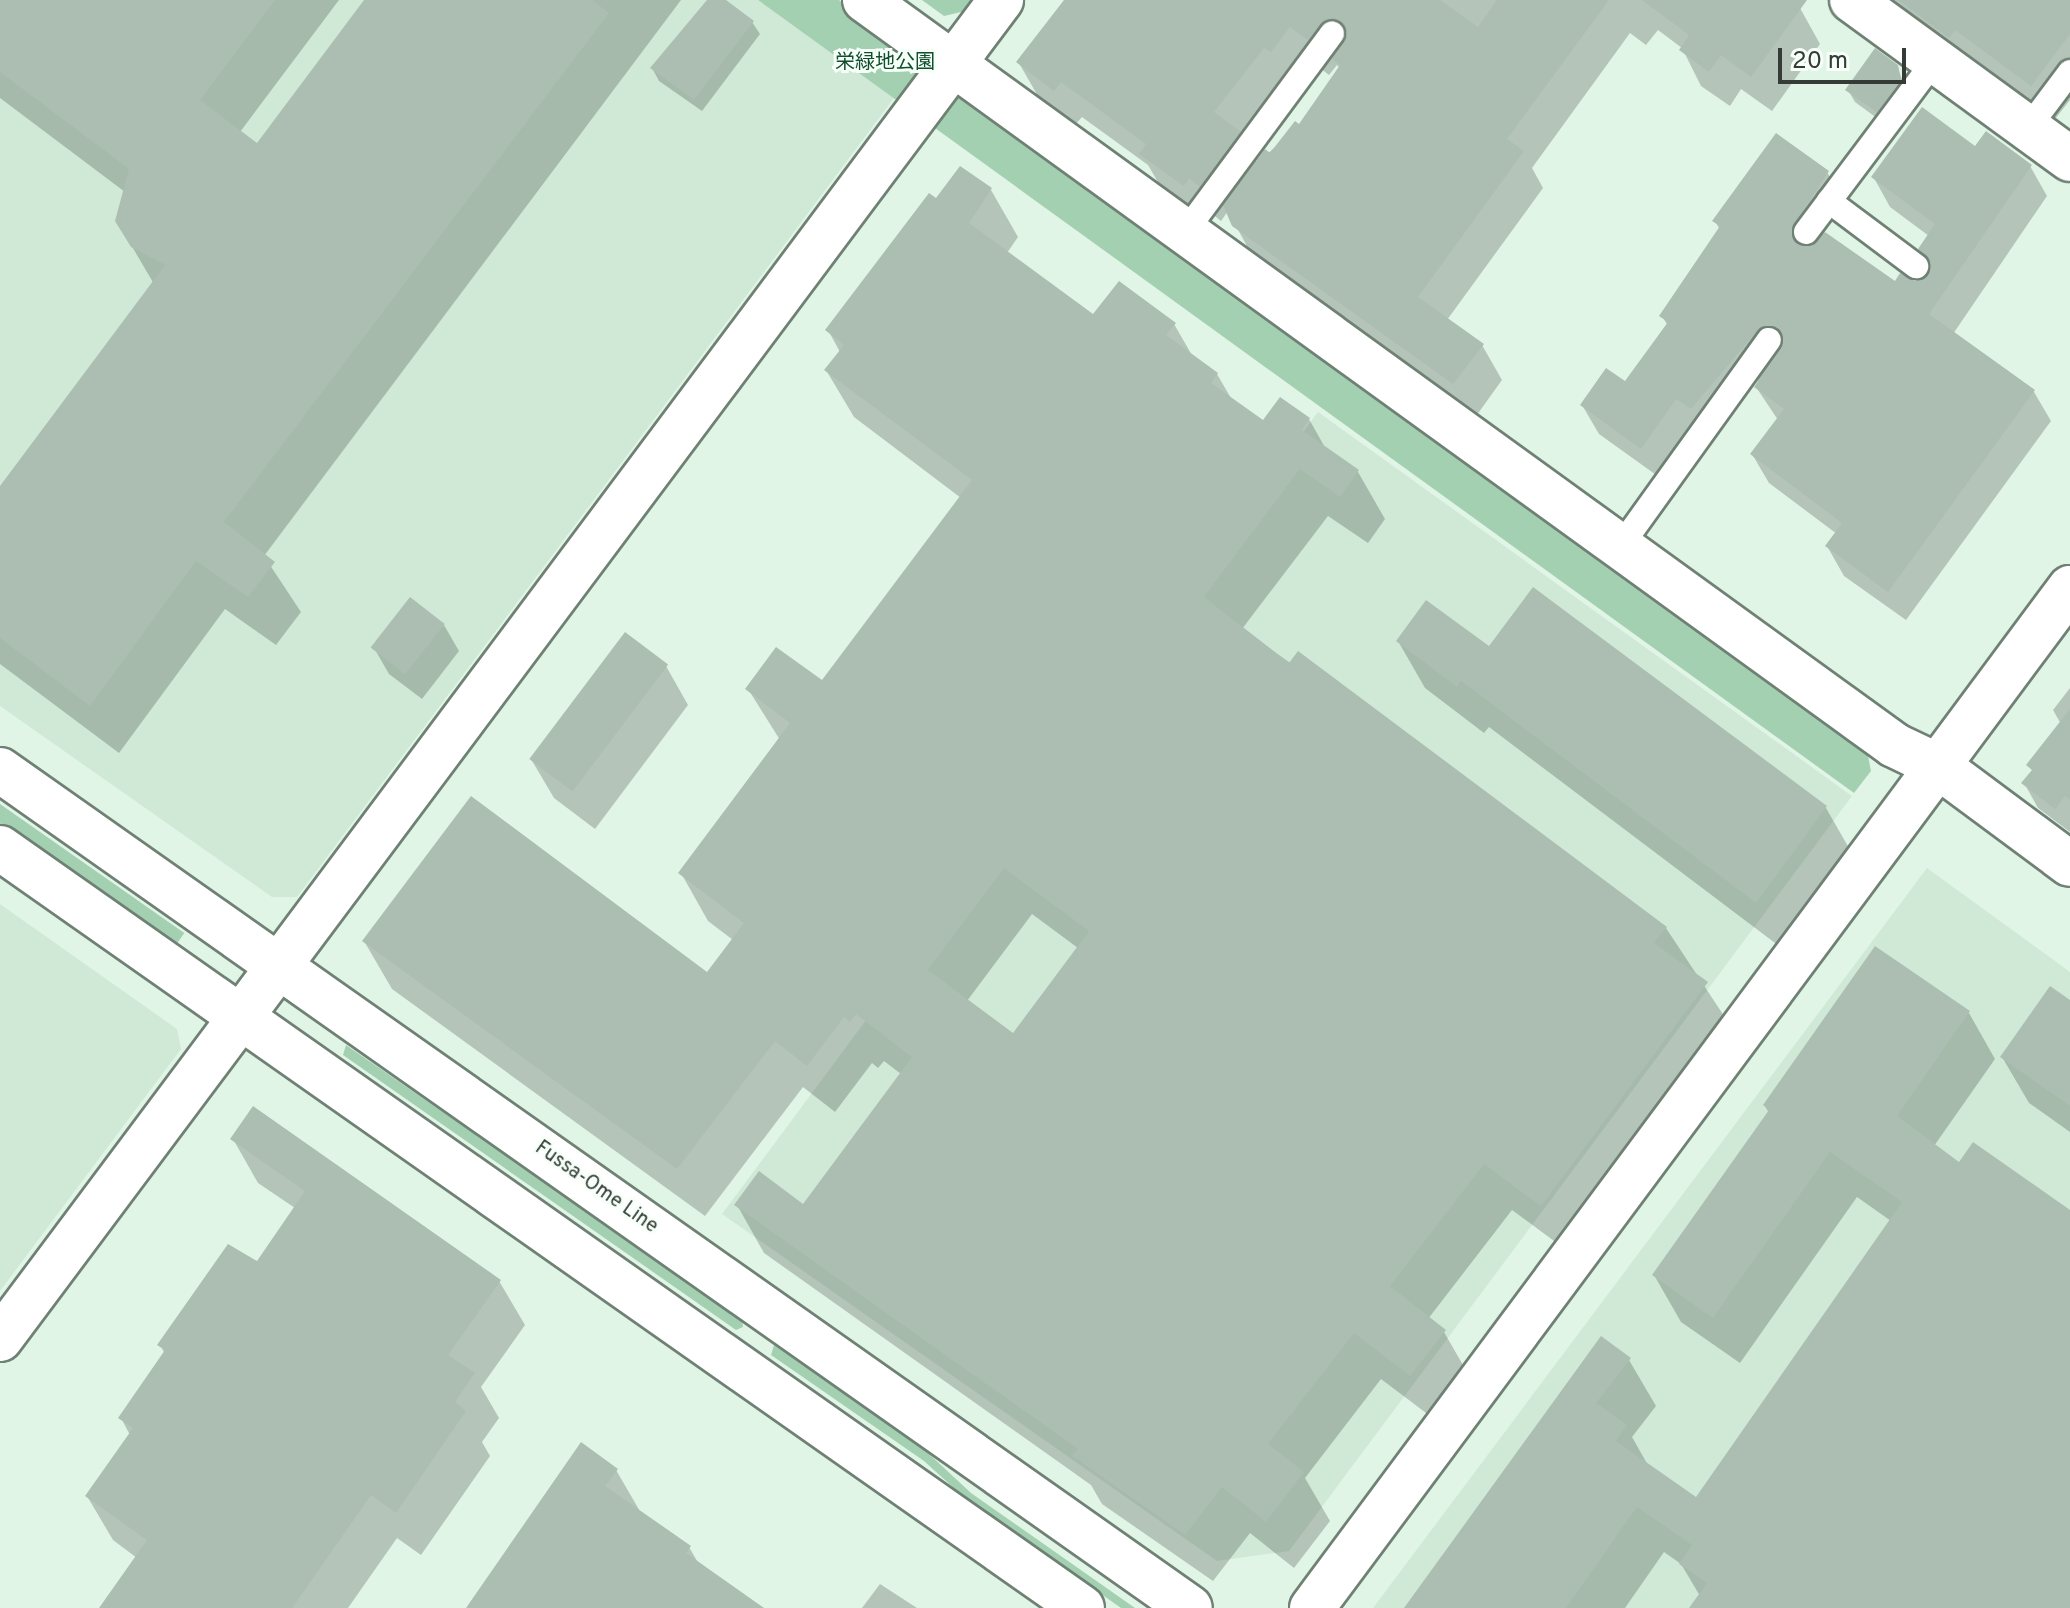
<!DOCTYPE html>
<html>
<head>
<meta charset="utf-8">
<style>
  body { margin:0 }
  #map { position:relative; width:2070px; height:1608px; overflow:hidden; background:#e1f5e7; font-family:Overpass,"Noto Sans JP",sans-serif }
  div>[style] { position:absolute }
  .built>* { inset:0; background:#cfe9d6 }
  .green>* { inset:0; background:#a4d0b2; transform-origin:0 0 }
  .shadow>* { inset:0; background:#0003 }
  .building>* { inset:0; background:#abbeb1; transform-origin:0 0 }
  .roads { filter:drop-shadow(2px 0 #6f8174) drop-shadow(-2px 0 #6f8174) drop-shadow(0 2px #6f8174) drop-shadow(0 -2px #6f8174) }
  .service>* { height:24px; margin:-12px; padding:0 12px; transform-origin:12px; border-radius:12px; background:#fff }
  .minor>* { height:44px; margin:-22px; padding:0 22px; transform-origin:22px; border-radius:22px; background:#fff }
  .tertiary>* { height:44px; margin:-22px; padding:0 22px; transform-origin:22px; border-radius:22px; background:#fff }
  .secondary>* { height:44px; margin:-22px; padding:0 22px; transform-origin:22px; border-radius:22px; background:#fff }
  span { translate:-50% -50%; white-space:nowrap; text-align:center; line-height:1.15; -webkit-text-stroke:6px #f7fff9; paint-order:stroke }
  .park-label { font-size:20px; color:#114e2d }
  .street-label { font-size:20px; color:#353c37 }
  .scale { position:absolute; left:1778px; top:48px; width:128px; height:36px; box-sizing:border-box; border:4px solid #353c37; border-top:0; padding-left:10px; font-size:24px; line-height:28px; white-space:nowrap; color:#353c37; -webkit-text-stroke:6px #f7fff9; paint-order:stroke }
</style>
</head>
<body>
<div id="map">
  <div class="built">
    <div style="clip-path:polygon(0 0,758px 0,894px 98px,297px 897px,272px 897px,0 706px)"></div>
    <div style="clip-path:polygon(1318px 412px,1852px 796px,1289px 1551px,1217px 1561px,722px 1214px)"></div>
    <div style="clip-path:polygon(1927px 868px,2070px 972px,2070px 1608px,1373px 1608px)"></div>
    <div style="clip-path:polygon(0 904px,177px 1029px,181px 1049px,0 1291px)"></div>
  </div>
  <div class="green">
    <div style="clip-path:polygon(758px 0,839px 0,1866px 746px,1871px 771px,1854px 793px)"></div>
    <div style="clip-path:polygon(922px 0,980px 0,974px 9px,944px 16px)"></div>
    <div style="left:0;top:804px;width:225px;height:16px;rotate:35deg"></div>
    <div style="clip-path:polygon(346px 1045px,742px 1319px,743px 1327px,736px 1330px,343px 1055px)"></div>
    <div style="clip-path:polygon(774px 1345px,914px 1440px,971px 1493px,1135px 1608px,1121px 1608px,966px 1499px,924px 1461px,771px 1355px)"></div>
  </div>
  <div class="shadow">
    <div style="clip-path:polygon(0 0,339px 0,240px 132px,258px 146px,366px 0,681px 0,264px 556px,301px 612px,276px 645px,225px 609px,119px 753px,0 664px,0 489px,154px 284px,117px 221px,125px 192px,0 98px)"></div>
    <div style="clip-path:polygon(709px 0,723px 0,752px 22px,760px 34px,702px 111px,659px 81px,652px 68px)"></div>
    <div style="clip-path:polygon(evenodd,1066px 0,1788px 0,1800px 8px,1820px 44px,1772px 111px,1741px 89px,1730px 106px,1701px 86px,1682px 48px,1658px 30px,1646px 45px,1630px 33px,1532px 168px,1543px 188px,1447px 320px,1482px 345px,1502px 380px,1474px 419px,1255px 261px,1228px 211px,1221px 221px,1210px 212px,1205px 220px,1162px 189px,1148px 165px,1082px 117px,1075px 125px,1039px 98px,1019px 63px,1066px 0,1311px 61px,1329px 75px,1337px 65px,1340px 69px,1299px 126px,1257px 163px,1242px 138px,1311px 61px)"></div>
    <div style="clip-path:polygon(1872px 0,2070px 0,2070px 100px,2055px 119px,1973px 58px,1967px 66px)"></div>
    <div style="clip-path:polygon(1897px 66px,1907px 93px,1885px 124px,1855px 102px,1848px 90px)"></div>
    <div style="clip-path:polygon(1975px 149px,2030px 166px,2047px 196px,1953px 334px,2034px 392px,2051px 421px,1906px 620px,1844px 576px,1827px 546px,1837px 534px,1769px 483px,1752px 454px,1778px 420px,1756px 387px,1759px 378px,1708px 437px,1659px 477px,1599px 434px,1582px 405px,1625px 384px,1668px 326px,1662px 316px,1720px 230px,1715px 221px,1827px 172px,1844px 202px,1823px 233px,1895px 283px,1915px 283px,1930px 276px,1920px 249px,1929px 236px,1890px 207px,1874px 178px)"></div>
    <div style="clip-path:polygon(evenodd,991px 190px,1018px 237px,1007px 253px,1093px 317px,1174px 324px,1193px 357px,1217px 374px,1232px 400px,1264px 423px,1309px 419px,1327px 451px,1358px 472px,1385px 519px,1368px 543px,1328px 516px,1242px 629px,1666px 928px,1734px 1031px,1569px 1252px,1512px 1210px,1428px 1319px,1444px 1332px,1471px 1379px,1438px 1422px,1381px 1379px,1305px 1478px,1330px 1521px,1294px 1568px,1250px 1533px,1213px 1581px,1102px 1504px,1091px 1485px,764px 1253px,737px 1205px,803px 1207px,901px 1074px,884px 1061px,878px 1068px,872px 1063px,835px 1112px,803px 1087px,705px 1216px,392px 989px,364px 941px,707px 975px,733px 940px,708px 921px,681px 873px,780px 740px,748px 689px,822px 683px,961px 498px,854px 417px,826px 370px,840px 352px,828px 330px,936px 201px,991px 190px,1032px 914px,1078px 948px,1013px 1036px,967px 1001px,1032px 914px)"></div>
    <div style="clip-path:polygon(444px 625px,459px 651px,422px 699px,389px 674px,374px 648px)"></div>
    <div style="clip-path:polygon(1398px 641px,1489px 649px,1826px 808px,1853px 855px,1783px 949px,1489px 727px,1484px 733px,1425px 688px)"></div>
    <div style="clip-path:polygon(666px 666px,688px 705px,595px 829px,554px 798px,531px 759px)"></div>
    <div style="clip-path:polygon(2070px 688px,2070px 832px,2038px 808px,2024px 783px,2033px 772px,2029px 765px,2061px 724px,2053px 710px)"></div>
    <div style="clip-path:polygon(2070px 1002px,2070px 1132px,2029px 1103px,2002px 1057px)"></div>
    <div style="clip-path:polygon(1969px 1013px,1995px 1059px,1934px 1146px,1960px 1165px,2070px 1212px,2070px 1608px,1691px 1608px,1700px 1596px,1681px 1564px,1664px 1552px,1625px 1608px,1415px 1608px,1629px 1360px,1656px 1406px,1632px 1437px,1649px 1467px,1696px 1499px,1891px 1221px,1857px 1197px,1740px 1363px,1681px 1322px,1654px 1275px,1769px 1113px,1765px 1106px)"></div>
    <div style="clip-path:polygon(233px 1139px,499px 1281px,525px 1325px,481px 1387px,499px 1418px,482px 1442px,490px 1456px,421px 1555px,397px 1538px,348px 1608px,101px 1608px,137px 1558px,113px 1540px,87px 1496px,130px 1435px,121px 1418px,165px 1354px,160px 1345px,257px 1263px,295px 1208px,258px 1183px)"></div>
    <div style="clip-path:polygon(616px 1470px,641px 1513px,689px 1547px,700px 1566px,760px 1608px,468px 1608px)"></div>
    <div style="clip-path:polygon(880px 1584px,917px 1608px,862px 1608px)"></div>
  </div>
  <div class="building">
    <div style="clip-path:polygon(0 0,275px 0,200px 100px,257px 143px,364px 0,592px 0,609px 13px,224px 522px,275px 562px,248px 597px,196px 561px,90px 706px,0 638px,0 486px,165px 265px,131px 247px,115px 221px,129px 169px,0 72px)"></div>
    <div style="clip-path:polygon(707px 0,726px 0,754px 21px,694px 100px,650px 68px)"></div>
    <div style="clip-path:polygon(1064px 0,1440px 0,1478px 27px,1497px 0,1609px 0,1507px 139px,1524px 151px,1418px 297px,1484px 344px,1453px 384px,1232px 226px,1223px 205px,1265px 149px,1270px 153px,1295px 121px,1299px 124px,1340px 65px,1332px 59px,1347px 35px,1341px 21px,1325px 20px,1308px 40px,1290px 27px,1271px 52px,1264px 48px,1214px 112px,1241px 132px,1200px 187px,1189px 178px,1184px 186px,1139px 154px,1146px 144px,1061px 82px,1054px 91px,1016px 62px)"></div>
    <div style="clip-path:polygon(1642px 0,1807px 0,1751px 77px,1721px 55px,1709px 72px,1679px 50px,1689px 35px)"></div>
    <div style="clip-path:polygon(1898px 0,2070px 0,2070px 34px,2031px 86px,1955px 30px,1949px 38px)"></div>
    <div style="clip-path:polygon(1875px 48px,1898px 65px,1901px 80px,1877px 112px,1845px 90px)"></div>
    <div style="clip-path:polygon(1922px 107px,1975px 146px,1986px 131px,2032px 165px,1929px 314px,2035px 390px,1888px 592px,1825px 546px,1842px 523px,1750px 454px,1784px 409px,1754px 387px,1782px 348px,1783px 335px,1777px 327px,1757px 331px,1691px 409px,1676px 399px,1641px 449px,1580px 405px,1606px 368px,1625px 381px,1668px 322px,1659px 316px,1720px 226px,1712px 221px,1776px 133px,1829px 171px,1794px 224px,1796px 243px,1811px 246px,1825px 232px,1895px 281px,1900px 273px,1915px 281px,1927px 276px,1930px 261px,1918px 249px,1935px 224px,1871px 177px)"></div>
    <div style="clip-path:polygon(evenodd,960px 166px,992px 188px,969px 223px,1093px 314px,1119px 281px,1176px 323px,1166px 335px,1218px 373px,1211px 383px,1263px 420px,1280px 397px,1310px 418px,1302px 430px,1359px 470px,1340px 497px,1300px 469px,1204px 597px,1289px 663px,1298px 651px,1667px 927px,1654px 943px,1708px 982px,1541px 1206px,1484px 1164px,1390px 1286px,1446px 1330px,1410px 1376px,1354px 1333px,1268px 1444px,1304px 1472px,1266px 1522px,1222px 1487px,1185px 1535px,1072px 1456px,1078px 1449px,734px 1205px,759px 1171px,803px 1204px,912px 1057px,856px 1014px,850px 1022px,844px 1017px,807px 1066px,775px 1041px,677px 1169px,362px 941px,471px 796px,707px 972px,744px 923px,678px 873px,790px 723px,745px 689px,776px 647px,822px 680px,972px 480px,824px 370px,844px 345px,825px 330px,929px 193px,936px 198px,960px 166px,1004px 868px,1089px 931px,1013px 1033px,928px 970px,1004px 868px)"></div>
    <div style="clip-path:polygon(1533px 587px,1827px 806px,1756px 903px,1461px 681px,1457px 687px,1396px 641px,1426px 600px,1489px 646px)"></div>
    <div style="left:410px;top:597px;width:44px;height:64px;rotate:38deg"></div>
    <div style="left:625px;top:632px;width:54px;height:159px;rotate:37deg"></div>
    <div style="clip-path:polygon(2070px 709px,2070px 800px,2065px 796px,2055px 809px,2021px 783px,2032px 770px,2026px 765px)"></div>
    <div style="clip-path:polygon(1875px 946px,1970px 1011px,1897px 1116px,1959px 1162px,1973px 1142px,2070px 1210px,2070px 1608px,1689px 1608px,1707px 1583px,1679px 1564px,1692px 1545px,1637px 1507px,1566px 1608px,1404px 1608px,1601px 1336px,1631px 1358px,1596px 1403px,1627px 1425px,1616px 1441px,1696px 1497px,1902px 1202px,1830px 1152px,1713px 1318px,1652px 1275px,1769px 1110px,1763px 1105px)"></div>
    <div style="clip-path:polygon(2050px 986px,2070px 1000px,2070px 1106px,2000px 1057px)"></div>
    <div style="clip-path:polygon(253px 1106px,501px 1280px,448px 1355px,475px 1373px,455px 1402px,466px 1411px,396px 1513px,371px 1495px,292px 1608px,99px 1608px,147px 1540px,85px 1496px,133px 1428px,118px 1418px,165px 1350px,157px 1345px,228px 1244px,257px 1261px,305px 1191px,230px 1139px)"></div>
    <div style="clip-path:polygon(581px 1442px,618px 1469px,605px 1486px,691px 1546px,686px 1553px,764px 1608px,466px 1608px)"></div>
  </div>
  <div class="roads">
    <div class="service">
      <div style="left:2028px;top:128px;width:70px;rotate:-53.1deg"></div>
      <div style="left:1829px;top:201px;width:109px;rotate:36.8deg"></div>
      <div style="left:1185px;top:232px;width:247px;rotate:-53.5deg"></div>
      <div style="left:1806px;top:232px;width:215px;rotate:-53.1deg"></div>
      <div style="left:1620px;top:547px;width:255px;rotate:-54.3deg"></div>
    </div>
    <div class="minor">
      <div style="left:865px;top:0;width:1270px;rotate:35.9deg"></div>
      <div style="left:1894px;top:745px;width:49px;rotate:25.5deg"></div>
      <div style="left:1938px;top:766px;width:164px;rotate:36.6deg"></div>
      <div style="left:1852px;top:0;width:270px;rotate:36.1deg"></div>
      <div style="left:0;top:1339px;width:1672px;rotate:-53.22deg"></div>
    </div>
    <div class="tertiary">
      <div style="left:1312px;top:1608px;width:1271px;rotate:-53.38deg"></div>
    </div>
    <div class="secondary">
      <div style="left:0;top:770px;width:1455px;rotate:35.15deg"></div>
      <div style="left:0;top:848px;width:1322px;rotate:35.08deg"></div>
    </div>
  </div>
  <div class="park-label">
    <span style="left:885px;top:63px">栄緑地公園</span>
  </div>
  <div class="street-label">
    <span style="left:596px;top:1188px;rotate:35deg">Fussa-Ome Line</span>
  </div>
  <div class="scale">20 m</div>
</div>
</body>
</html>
